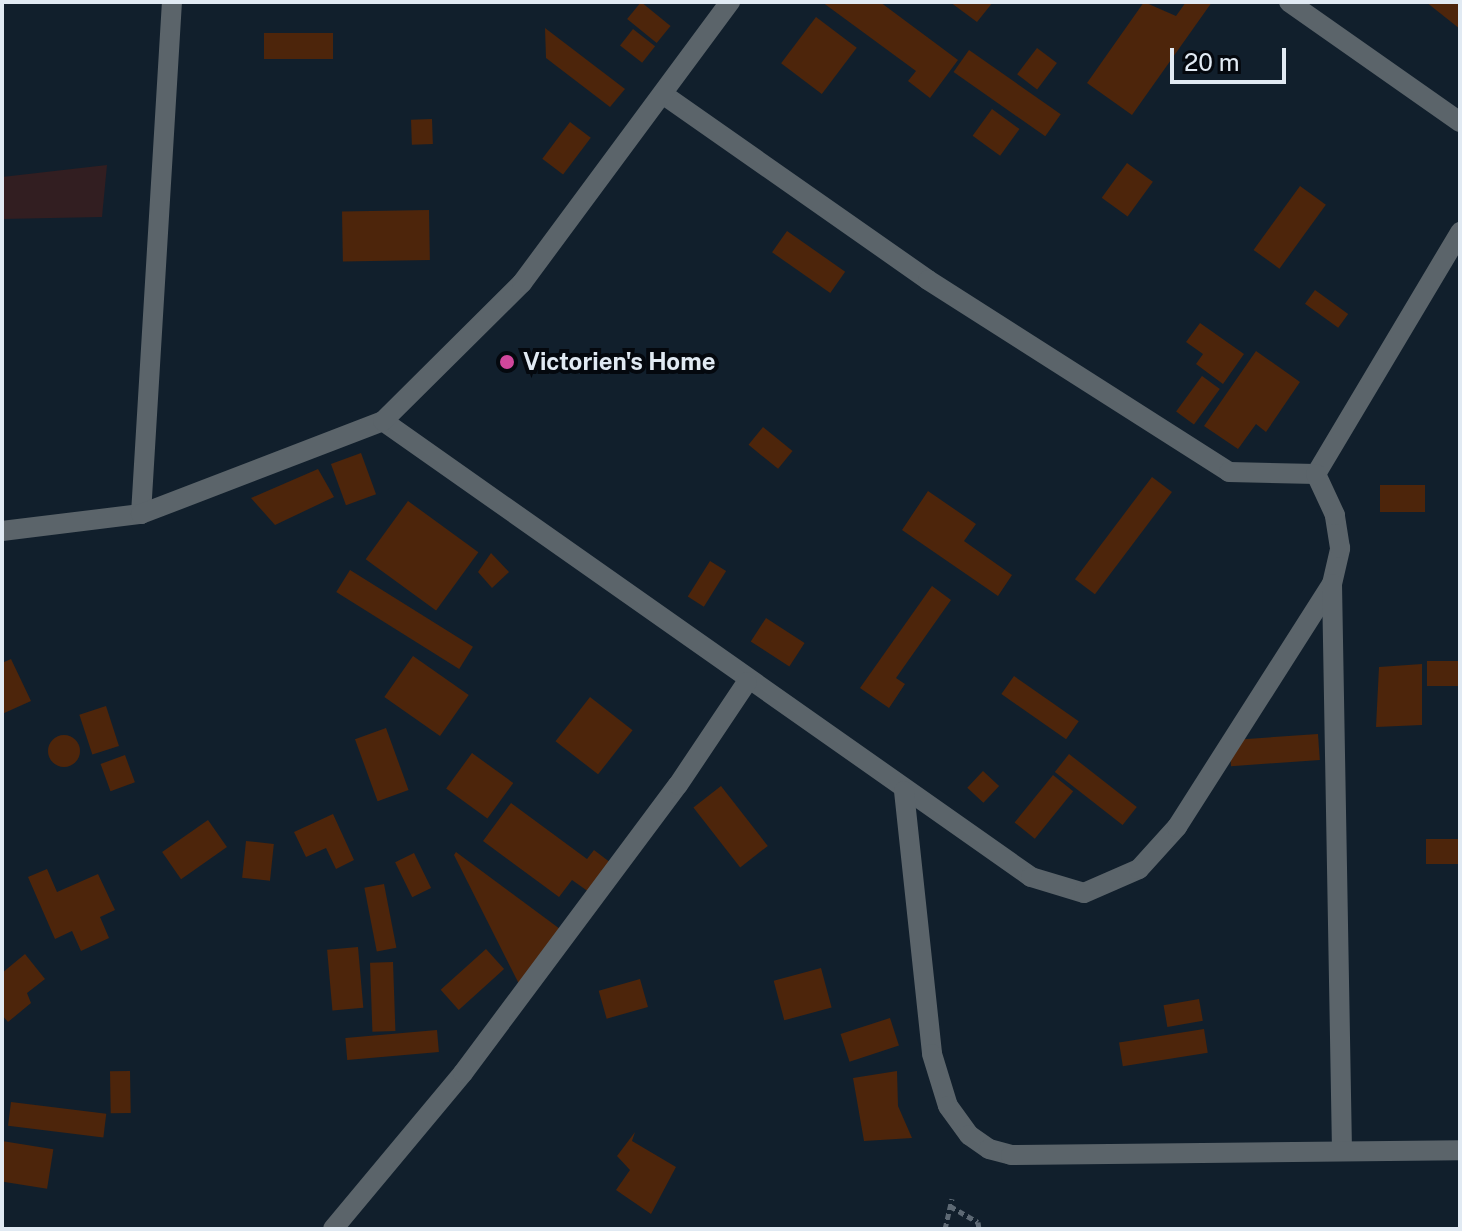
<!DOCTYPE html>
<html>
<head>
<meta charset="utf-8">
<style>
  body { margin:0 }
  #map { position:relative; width:1462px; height:1231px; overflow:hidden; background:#111f2c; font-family:"Public Sans",sans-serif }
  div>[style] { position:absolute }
  .education>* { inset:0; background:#321e21 }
  .building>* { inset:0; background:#4d250b; transform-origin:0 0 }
  .round { border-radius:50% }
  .path>* { height:5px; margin-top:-2.5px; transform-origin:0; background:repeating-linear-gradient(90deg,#5d6974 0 6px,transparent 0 10px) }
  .minor>* { height:20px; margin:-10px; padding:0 10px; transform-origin:10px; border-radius:10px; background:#5b646a }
  .dots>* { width:22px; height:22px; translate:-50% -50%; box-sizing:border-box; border:4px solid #04080e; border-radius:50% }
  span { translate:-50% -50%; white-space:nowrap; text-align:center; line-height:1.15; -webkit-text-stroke:8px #04080e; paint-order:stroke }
  .poi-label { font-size:24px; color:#e1eaf3; font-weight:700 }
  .left { translate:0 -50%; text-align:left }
  .frame { position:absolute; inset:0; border:4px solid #e1eaf3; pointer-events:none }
  .scale { position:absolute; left:1170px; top:48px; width:116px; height:36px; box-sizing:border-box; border:4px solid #e1eaf3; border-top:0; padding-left:10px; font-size:24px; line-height:28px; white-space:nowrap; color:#e1eaf3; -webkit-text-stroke:6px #04080e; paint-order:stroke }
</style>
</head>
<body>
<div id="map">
  <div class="education">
    <div style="clip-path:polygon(107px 165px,102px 217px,2px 219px,2px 177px)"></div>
  </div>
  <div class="building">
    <div style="left:641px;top:2px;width:38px;height:22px;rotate:39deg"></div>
    <div style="clip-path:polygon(822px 2px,880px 2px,958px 60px,930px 98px,908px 81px,916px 71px)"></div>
    <div style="clip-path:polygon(950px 2px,993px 2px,977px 22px)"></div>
    <div style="clip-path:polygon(1144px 2px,1176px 16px,1186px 2px,1212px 2px,1132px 115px,1087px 83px)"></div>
    <div style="clip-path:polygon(1426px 2px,1460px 2px,1460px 29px)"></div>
    <div style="left:816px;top:17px;width:51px;height:58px;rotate:37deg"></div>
    <div style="clip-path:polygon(545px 28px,625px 89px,610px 107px,546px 58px)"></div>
    <div style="left:633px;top:29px;width:28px;height:21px;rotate:38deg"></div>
    <div style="left:333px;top:33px;width:26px;height:69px;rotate:90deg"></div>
    <div style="left:1037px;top:48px;width:25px;height:33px;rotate:37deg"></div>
    <div style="left:969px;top:50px;width:112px;height:27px;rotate:35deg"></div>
    <div style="left:992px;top:109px;width:34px;height:33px;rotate:36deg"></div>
    <div style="left:432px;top:119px;width:25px;height:21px;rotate:88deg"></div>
    <div style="left:570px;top:122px;width:26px;height:46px;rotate:37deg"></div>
    <div style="left:1127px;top:163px;width:32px;height:43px;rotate:36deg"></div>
    <div style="left:1300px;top:186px;width:32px;height:79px;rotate:36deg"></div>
    <div style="left:429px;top:210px;width:50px;height:87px;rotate:89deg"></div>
    <div style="left:787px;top:231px;width:71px;height:26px;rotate:35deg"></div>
    <div style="left:1315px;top:290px;width:41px;height:17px;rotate:36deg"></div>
    <div style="clip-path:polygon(1200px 323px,1244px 354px,1223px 384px,1196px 364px,1203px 354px,1186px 342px)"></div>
    <div style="clip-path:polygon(1256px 351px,1300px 382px,1266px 432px,1256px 424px,1238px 449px,1204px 426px)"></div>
    <div style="left:1202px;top:376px;width:22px;height:44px;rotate:36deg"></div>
    <div style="left:763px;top:427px;width:38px;height:23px;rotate:39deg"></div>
    <div style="left:361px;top:453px;width:44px;height:32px;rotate:70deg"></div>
    <div style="clip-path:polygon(318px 469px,334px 497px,275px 525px,251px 498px)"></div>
    <div style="left:1152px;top:477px;width:25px;height:128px;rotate:37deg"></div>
    <div style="left:1380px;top:485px;width:45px;height:27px"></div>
    <div style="clip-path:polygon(928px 491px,976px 524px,964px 541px,1012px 575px,998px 596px,902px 530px)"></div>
    <div style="left:408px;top:501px;width:87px;height:72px;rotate:36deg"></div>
    <div style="clip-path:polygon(491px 553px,509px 572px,492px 588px,478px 572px)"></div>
    <div style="left:710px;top:561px;width:19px;height:42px;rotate:32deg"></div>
    <div style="left:350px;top:570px;width:145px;height:26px;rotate:32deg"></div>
    <div style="clip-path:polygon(932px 586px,951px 600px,896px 678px,905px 684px,889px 708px,860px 688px)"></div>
    <div style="left:766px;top:618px;width:46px;height:28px;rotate:33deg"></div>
    <div style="left:413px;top:656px;width:68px;height:50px;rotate:35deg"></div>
    <div style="clip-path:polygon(11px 659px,31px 701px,2px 714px,2px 663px)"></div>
    <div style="left:1427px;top:661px;width:33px;height:25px"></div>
    <div style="clip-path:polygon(1422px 664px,1422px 725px,1376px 727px,1379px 667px)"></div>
    <div style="left:1014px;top:676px;width:79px;height:22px;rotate:35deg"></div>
    <div style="left:590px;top:697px;width:54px;height:56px;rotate:38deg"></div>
    <div style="left:106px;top:706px;width:42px;height:28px;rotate:72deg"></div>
    <div style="left:386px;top:728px;width:66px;height:33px;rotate:70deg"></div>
    <div style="left:1318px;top:734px;width:26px;height:89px;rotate:86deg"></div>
    <div class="round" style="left:48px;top:735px;width:32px;height:32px"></div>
    <div style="left:472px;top:753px;width:51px;height:44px;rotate:36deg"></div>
    <div style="left:1069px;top:754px;width:86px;height:23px;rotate:38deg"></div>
    <div style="left:125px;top:755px;width:29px;height:26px;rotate:70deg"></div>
    <div style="left:983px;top:771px;width:22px;height:23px;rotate:43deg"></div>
    <div style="left:1053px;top:775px;width:26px;height:61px;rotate:39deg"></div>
    <div style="left:721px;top:786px;width:76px;height:35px;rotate:52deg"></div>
    <div style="clip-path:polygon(511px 803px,587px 859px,594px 850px,611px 863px,589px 892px,572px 880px,559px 897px,483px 841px)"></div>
    <div style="clip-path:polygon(333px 814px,354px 860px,336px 869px,326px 848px,306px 857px,294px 832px)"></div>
    <div style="left:208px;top:820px;width:33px;height:56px;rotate:55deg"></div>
    <div style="left:1460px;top:839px;width:25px;height:34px;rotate:90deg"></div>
    <div style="left:246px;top:841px;width:28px;height:37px;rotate:6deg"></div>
    <div style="clip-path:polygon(456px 852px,560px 929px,519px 984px,454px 855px)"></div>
    <div style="left:414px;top:853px;width:39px;height:21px;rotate:64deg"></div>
    <div style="clip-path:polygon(47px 869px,57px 892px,98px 874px,115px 910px,100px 917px,109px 938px,81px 951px,72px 931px,55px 939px,28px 877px)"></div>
    <div style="left:384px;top:884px;width:65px;height:20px;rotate:79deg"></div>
    <div style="left:358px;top:947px;width:61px;height:31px;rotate:85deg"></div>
    <div style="left:486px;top:949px;width:27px;height:61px;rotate:48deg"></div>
    <div style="clip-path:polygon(25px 954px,45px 979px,27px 993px,31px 1003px,8px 1022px,2px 1015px,2px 973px)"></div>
    <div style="left:393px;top:962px;width:69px;height:23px;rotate:88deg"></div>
    <div style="left:821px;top:968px;width:41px;height:49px;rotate:75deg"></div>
    <div style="left:640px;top:979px;width:29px;height:43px;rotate:74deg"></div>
    <div style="left:1199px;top:999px;width:22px;height:36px;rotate:80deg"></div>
    <div style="left:890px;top:1018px;width:29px;height:52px;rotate:72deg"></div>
    <div style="left:1204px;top:1029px;width:24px;height:86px;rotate:81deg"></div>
    <div style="left:437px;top:1030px;width:22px;height:92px;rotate:85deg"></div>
    <div style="left:130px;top:1071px;width:42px;height:20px;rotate:89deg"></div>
    <div style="clip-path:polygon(897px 1071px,898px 1106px,912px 1138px,864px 1141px,853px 1078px)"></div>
    <div style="left:11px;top:1102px;width:96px;height:24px;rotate:7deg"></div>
    <div style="clip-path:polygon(635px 1132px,632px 1141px,676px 1167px,651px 1214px,616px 1190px,630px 1170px,617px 1156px)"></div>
    <div style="left:2px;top:1141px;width:52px;height:40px;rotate:9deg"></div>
  </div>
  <div class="path">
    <div style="left:950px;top:1206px;width:32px;rotate:30deg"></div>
    <div style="left:978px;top:1222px;width:7px;rotate:82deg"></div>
    <div style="left:945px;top:1229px;width:31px;rotate:-77deg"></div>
  </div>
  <div class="minor">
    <div style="left:1289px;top:2px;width:209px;rotate:35.1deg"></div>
    <div style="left:664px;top:95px;width:322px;rotate:35deg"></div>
    <div style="left:928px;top:280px;width:357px;rotate:32.5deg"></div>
    <div style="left:1229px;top:472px;width:87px;rotate:1.3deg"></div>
    <div style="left:1316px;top:474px;width:282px;rotate:-59.2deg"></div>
    <div style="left:383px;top:421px;width:792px;rotate:35.13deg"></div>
    <div style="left:1031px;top:877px;width:55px;rotate:16.8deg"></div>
    <div style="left:1084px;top:893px;width:60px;rotate:-23.6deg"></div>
    <div style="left:1139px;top:869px;width:57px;rotate:-47.9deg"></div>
    <div style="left:1177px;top:827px;width:288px;rotate:-57.5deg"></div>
    <div style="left:1332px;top:584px;width:37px;rotate:-77deg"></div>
    <div style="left:1340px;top:548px;width:33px;rotate:-99deg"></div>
    <div style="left:1335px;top:515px;width:45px;rotate:-114.9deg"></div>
    <div style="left:141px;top:514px;width:513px;rotate:-86.54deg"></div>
    <div style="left:2px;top:531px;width:140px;rotate:-7deg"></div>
    <div style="left:141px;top:514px;width:259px;rotate:-21deg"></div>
    <div style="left:383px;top:421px;width:196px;rotate:-44.8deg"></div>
    <div style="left:522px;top:283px;width:350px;rotate:-53.5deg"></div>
    <div style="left:1332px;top:584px;width:567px;rotate:88.99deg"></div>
    <div style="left:904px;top:791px;width:264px;rotate:83.9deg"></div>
    <div style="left:932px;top:1054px;width:54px;rotate:72.9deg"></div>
    <div style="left:948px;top:1106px;width:36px;rotate:54deg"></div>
    <div style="left:969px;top:1135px;width:24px;rotate:35deg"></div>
    <div style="left:989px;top:1149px;width:23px;rotate:15deg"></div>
    <div style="left:1011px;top:1155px;width:449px;rotate:-0.6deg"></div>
    <div style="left:333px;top:1229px;width:203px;rotate:-50.2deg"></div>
    <div style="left:463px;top:1073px;width:359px;rotate:-53.3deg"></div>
    <div style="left:678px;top:785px;width:124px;rotate:-56.2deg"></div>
  </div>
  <div class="dots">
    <div style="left:507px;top:362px;background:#d1479c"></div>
  </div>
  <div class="poi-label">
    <span class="left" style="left:523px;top:362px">Victorien's Home</span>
  </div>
  <div class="frame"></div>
  <div class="scale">20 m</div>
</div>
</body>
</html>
